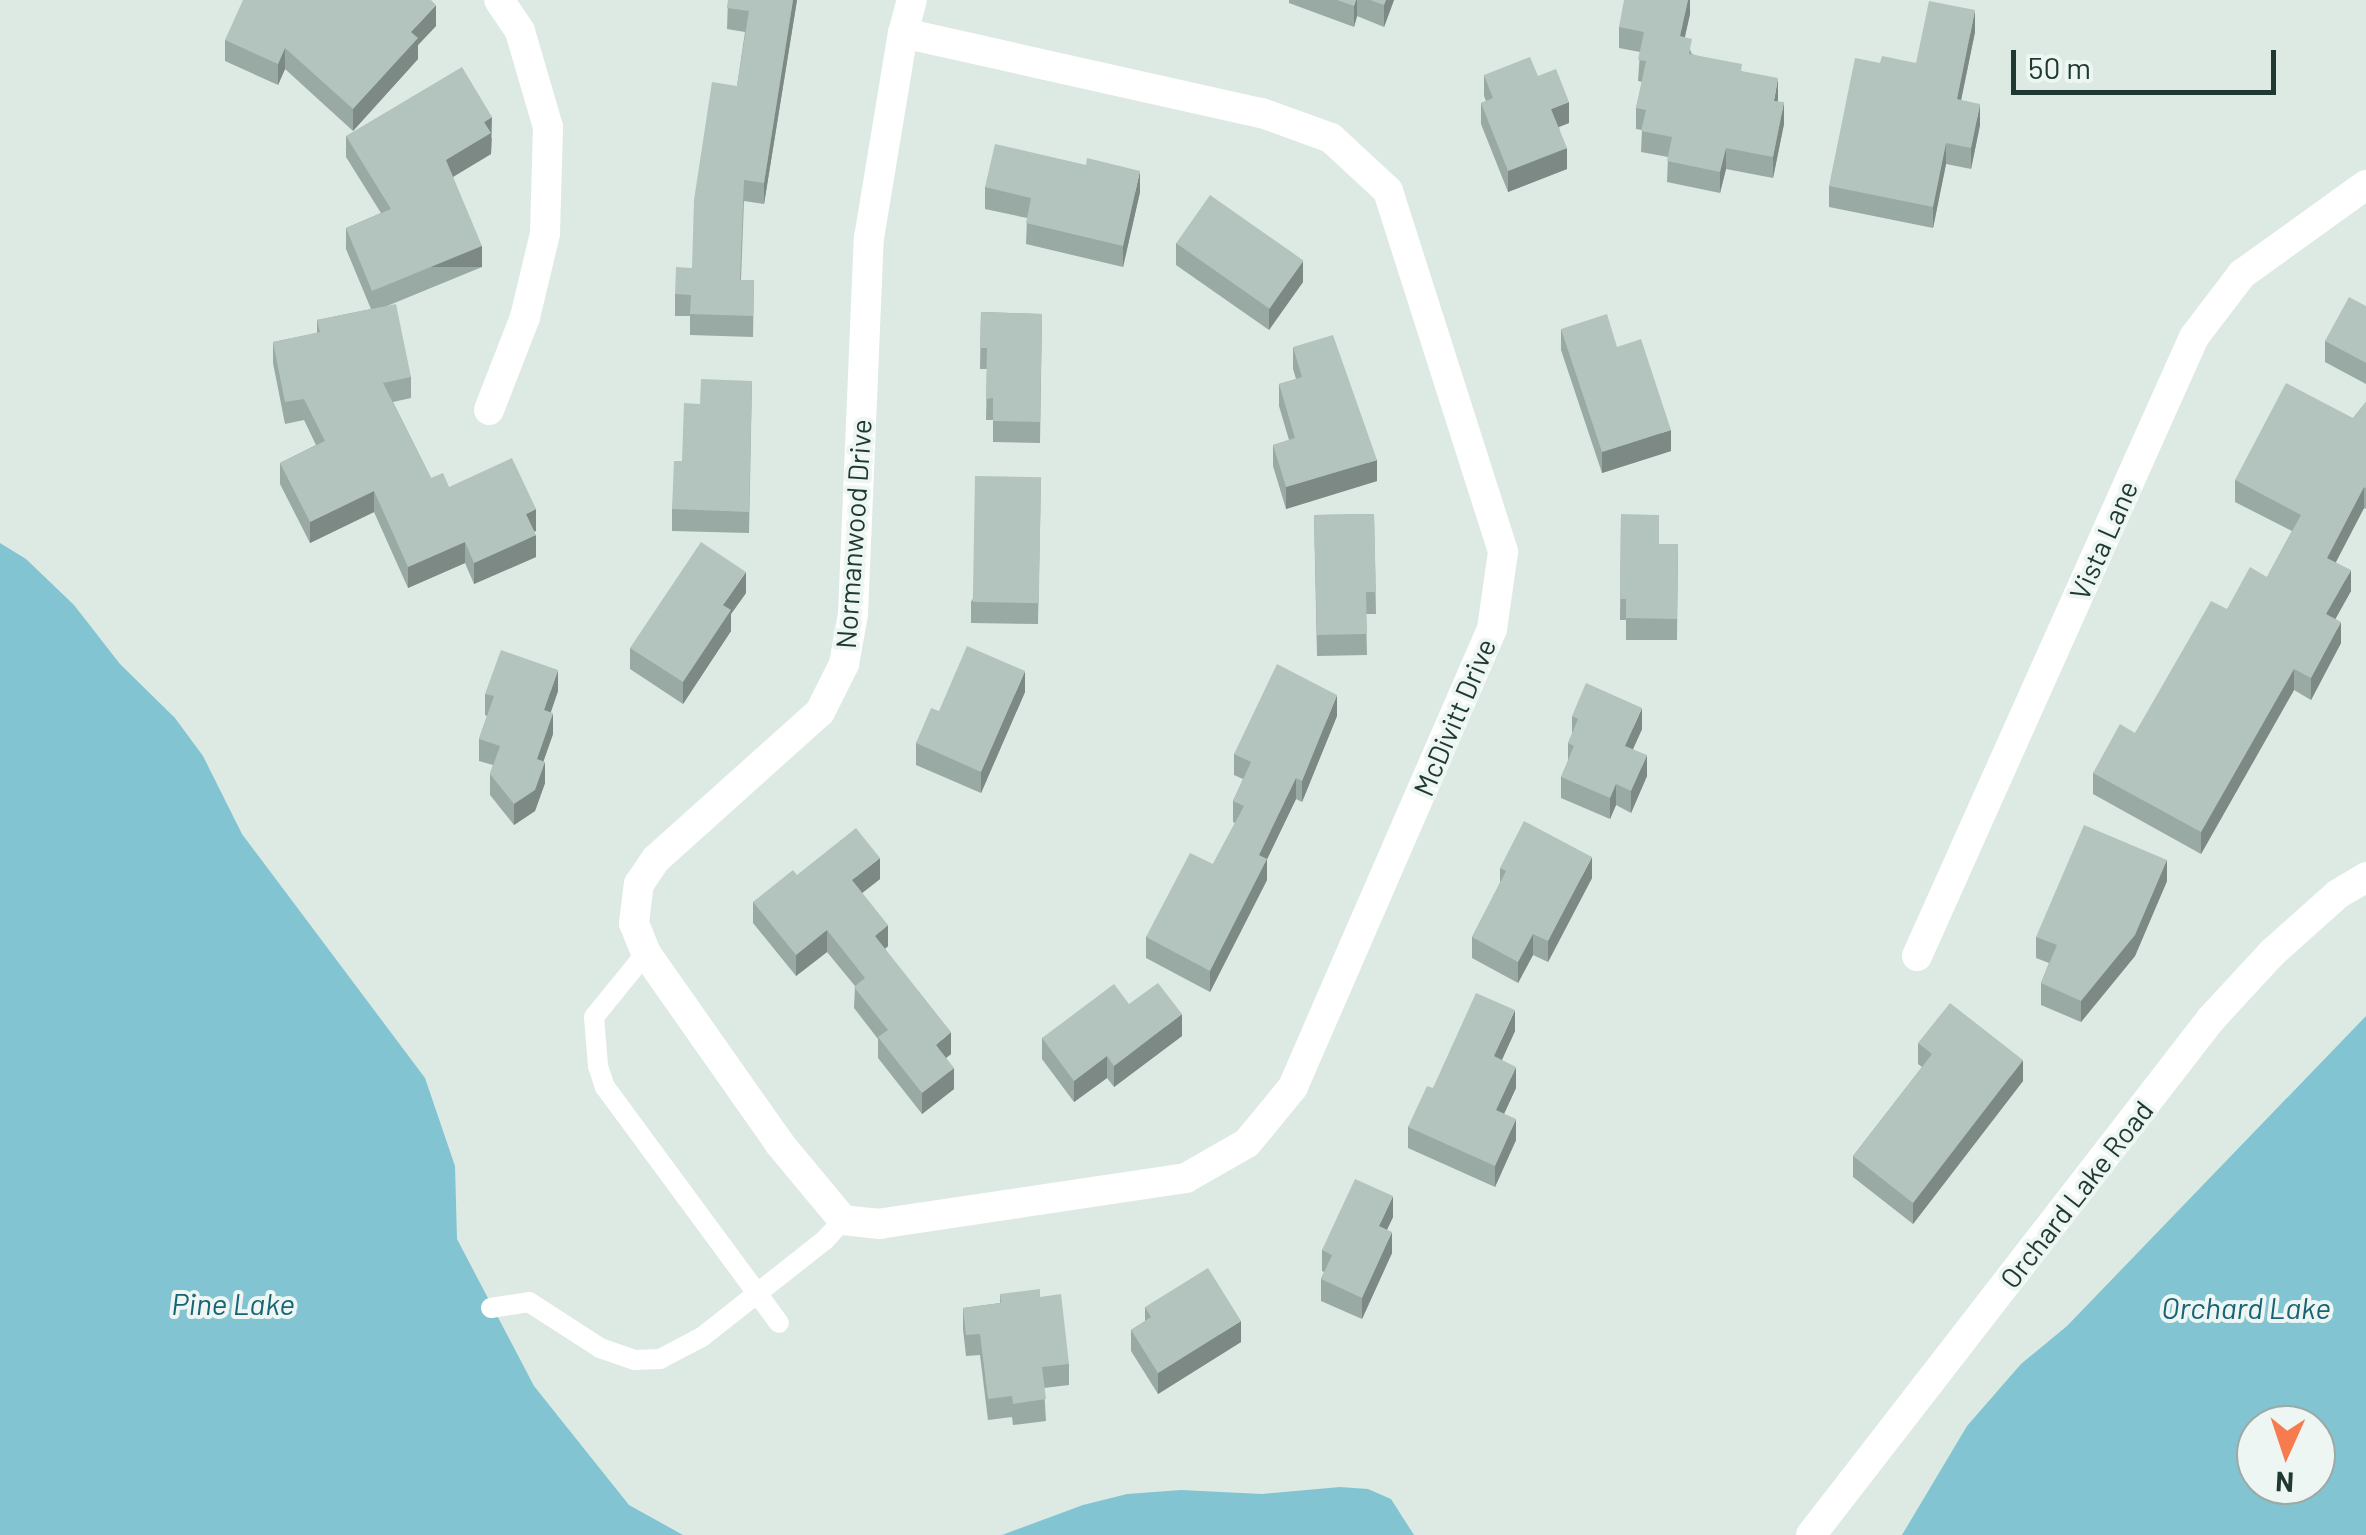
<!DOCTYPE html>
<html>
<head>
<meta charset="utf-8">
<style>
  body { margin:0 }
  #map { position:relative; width:2366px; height:1535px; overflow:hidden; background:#ddeae4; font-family:Barlow,sans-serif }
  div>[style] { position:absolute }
  .water>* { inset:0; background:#82c4d1 }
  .service>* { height:20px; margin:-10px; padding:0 10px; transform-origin:10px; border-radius:10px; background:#fff }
  .minor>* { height:30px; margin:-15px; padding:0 15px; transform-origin:15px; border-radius:15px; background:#fff }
  .secondary>* { height:30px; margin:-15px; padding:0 15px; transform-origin:15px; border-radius:15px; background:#fff }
  .wall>* { inset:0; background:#99a9a3 }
  .shaded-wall>* { inset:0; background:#7d8984; transform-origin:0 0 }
  .building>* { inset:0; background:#b2c4bd; transform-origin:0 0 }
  span { translate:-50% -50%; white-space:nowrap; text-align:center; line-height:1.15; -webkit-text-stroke:8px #edf6f2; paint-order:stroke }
  .street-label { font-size:28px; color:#1f3932 }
  .water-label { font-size:30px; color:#186476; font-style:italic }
  .north { position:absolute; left:2236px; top:1405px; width:100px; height:100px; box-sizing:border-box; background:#edf6f2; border:2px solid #9baaa5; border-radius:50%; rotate:183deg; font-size:28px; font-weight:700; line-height:40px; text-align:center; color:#1f3932 }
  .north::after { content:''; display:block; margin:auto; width:35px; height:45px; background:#f67b4f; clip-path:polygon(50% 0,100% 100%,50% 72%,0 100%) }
  .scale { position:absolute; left:2011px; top:50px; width:265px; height:45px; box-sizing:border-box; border:5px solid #1f3932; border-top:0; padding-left:12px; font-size:30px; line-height:35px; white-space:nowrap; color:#1f3932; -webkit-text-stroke:8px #edf6f2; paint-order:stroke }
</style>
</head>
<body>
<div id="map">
  <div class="water">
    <div style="clip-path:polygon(0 543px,26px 559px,74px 605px,120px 664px,175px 718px,203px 756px,242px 834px,425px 1078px,455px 1166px,457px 1239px,534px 1386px,629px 1505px,683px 1535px,0 1535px)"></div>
    <div style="clip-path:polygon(evenodd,2366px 1016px,2366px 1535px,1902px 1535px,1967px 1426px,2021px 1364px,2067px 1326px,2366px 1016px,2256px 1425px,2316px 1425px,2316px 1485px,2256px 1485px,2256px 1425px)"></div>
    <div style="clip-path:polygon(1340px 1487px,1368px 1489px,1391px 1499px,1414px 1535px,1002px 1535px,1083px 1505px,1127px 1494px,1181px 1490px,1262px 1494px)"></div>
  </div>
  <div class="service">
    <div style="left:646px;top:953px;width:82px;rotate:129.1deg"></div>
    <div style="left:594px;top:1017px;width:49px;rotate:85.3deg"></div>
    <div style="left:598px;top:1066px;width:22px;rotate:72deg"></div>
    <div style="left:605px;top:1087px;width:293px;rotate:53.6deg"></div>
    <div style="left:491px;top:1308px;width:38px;rotate:-9deg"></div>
    <div style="left:529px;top:1302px;width:85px;rotate:32.9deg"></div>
    <div style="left:600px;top:1348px;width:36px;rotate:19deg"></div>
    <div style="left:634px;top:1360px;width:26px;rotate:-2deg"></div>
    <div style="left:660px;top:1359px;width:47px;rotate:-27.6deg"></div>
    <div style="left:702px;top:1337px;width:157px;rotate:-38.3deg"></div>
    <div style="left:825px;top:1240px;width:27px;rotate:-48deg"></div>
  </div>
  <div class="minor">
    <div style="left:903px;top:33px;width:368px;rotate:12.6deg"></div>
    <div style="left:1262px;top:113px;width:73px;rotate:19.9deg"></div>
    <div style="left:1331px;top:138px;width:78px;rotate:42.9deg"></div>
    <div style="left:1388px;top:191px;width:379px;rotate:72.3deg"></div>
    <div style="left:1503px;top:552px;width:78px;rotate:98.1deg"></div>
    <div style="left:1492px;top:629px;width:499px;rotate:113.5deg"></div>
    <div style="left:1293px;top:1087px;width:72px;rotate:129.4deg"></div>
    <div style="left:1247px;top:1143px;width:70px;rotate:150.2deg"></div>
    <div style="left:1186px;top:1178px;width:309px;rotate:171.5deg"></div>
    <div style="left:880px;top:1224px;width:37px;rotate:-174deg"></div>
    <div style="left:843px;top:1220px;width:99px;rotate:-129.7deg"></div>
    <div style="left:780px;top:1144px;width:233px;rotate:-125.1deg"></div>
    <div style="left:646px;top:953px;width:32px;rotate:-112deg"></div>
    <div style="left:634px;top:923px;width:39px;rotate:-83deg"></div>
    <div style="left:639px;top:884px;width:30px;rotate:-56deg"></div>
    <div style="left:656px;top:859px;width:220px;rotate:-41.9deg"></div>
    <div style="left:820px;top:712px;width:54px;rotate:-63.4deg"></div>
    <div style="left:844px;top:664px;width:51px;rotate:-79.8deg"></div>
    <div style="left:853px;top:614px;width:376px;rotate:-87.6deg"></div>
    <div style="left:869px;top:238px;width:208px;rotate:-80.6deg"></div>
    <div style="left:903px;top:33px;width:34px;rotate:-75deg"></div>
    <div style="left:489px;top:410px;width:100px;rotate:-68.8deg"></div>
    <div style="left:525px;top:317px;width:85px;rotate:-76.5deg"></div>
    <div style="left:545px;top:234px;width:107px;rotate:-88.4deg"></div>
    <div style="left:548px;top:127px;width:100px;rotate:-106.3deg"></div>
    <div style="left:520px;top:31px;width:37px;rotate:-124deg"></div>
    <div style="left:1917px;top:956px;width:678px;rotate:-65.89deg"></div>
    <div style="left:2194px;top:337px;width:79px;rotate:-52.7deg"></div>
    <div style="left:2242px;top:274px;width:153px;rotate:-35.7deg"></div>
  </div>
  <div class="secondary">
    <div style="left:1811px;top:1535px;width:653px;rotate:-52.22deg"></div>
    <div style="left:2211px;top:1019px;width:90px;rotate:-47.3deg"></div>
    <div style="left:2272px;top:953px;width:89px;rotate:-41.8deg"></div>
    <div style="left:2338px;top:894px;width:33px;rotate:-31deg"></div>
  </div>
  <div class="wall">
    <div style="clip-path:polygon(728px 0,797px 0,764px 204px,744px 201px,741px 280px,754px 280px,753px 337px,690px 335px,690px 316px,675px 316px,675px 294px,692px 268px,737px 86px,745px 32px,727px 29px)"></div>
    <div style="clip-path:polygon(1289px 0,1394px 0,1384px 27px,1357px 16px,1354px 27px,1289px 3px)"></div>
    <div style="clip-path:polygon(1690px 0,1690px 14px,1685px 37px,1692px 54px,1742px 71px,1778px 101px,1784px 124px,1773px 178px,1726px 169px,1720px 193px,1667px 182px,1668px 157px,1641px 152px,1642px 130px,1636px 129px,1636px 108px,1642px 82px,1638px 81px,1640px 52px,1619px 48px,1619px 27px)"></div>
    <div style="clip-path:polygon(436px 26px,418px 45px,418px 59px,353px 131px,285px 69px,278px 85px,225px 61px,225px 40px)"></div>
    <div style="clip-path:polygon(1975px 32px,1961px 100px,1980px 125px,1971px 169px,1946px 164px,1933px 228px,1829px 207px,1829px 186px,1916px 63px)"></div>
    <div style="clip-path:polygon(1484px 75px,1569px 123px,1559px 127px,1567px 169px,1508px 192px,1481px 124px,1481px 103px,1486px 101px,1484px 96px)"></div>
    <div style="clip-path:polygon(346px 136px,492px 138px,491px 154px,453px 177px,482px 267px,387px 306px,411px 377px,411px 398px,393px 402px,431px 478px,536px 531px,534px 531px,536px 557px,474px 584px,465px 563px,408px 588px,374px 512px,310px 543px,280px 484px,280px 463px,316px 445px,304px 420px,285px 424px,273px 363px,273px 342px,317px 333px,317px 320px,371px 309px,346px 249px,346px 228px,381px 213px,346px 157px)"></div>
    <div style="clip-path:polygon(985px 187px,1140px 192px,1123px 267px,1026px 244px,1027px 218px,985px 209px)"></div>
    <div style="clip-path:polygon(1176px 243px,1303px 282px,1269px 330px,1176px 265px)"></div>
    <div style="clip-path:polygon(2366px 306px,2366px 384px,2325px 362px,2325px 341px)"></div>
    <div style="clip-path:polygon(981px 312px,1042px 314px,1040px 443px,993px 442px,993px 420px,986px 420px,987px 369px,980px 369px)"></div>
    <div style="clip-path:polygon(1561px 329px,1617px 347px,1671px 451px,1602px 473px,1561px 350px)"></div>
    <div style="clip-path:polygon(1293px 347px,1377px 481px,1286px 509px,1273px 466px,1273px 445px,1289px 440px,1279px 406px,1279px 384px,1296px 379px,1293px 369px)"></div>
    <div style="clip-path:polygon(752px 381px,749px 533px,672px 531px,672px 509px,682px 461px,700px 404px)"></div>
    <div style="clip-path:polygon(2366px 402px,2366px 509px,2364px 508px,2336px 562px,2351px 591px,2335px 619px,2341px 643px,2311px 700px,2294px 690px,2201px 854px,2093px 794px,2093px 773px,2135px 733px,2227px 609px,2267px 577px,2292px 531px,2235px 502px,2235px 480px,2353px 418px)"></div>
    <div style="clip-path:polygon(1041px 477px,1038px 624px,971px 623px,971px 602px)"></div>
    <div style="clip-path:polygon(1374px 514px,1376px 614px,1366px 614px,1367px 655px,1317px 656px,1314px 515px)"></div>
    <div style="clip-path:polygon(1621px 514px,1659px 544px,1678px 544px,1677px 640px,1626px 640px,1626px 620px,1620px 620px)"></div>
    <div style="clip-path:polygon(746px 593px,731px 614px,731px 631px,683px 704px,630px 669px,630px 648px)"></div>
    <div style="clip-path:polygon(558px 691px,551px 712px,553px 734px,543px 762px,545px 783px,535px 811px,514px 825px,490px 795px,490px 774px,493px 765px,479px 761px,479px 739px,487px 716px,485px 715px,485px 694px)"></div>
    <div style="clip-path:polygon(1025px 692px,981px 793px,916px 765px,916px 743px,939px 711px)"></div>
    <div style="clip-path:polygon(1337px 716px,1302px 802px,1296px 799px,1267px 859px,1267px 880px,1210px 992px,1146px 958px,1146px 937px,1213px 864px,1235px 823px,1233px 822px,1233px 801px,1243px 779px,1234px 775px,1234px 754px)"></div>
    <div style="clip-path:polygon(1572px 716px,1642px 729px,1633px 749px,1647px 776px,1631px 813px,1616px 805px,1610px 819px,1561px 798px,1561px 777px,1568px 761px,1568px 743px,1572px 734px)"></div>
    <div style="clip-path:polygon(1500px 868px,1592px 878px,1548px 962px,1533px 955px,1518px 983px,1472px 958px,1472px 937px,1500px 883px)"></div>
    <div style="clip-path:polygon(797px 875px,880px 879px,862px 893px,888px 946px,885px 949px,951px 1054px,946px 1058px,954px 1089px,922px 1114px,878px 1058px,878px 1039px,854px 1008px,855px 986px,827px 952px,796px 976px,753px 923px,753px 902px)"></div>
    <div style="clip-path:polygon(2167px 881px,2135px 956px,2081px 1022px,2041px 1005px,2041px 983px,2049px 963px,2036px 958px,2036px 937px)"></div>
    <div style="clip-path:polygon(1129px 1004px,1182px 1036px,1114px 1087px,1107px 1078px,1074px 1102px,1042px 1059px,1042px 1038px)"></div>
    <div style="clip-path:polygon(1515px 1031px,1502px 1060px,1516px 1088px,1504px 1114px,1516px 1140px,1495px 1187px,1408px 1148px,1408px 1127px,1433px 1088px)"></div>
    <div style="clip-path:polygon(1918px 1043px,2023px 1081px,1913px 1224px,1853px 1177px,1853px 1156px,1922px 1067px,1918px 1064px)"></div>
    <div style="clip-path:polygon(1393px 1217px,1387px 1229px,1392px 1253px,1362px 1319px,1321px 1301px,1321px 1279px,1324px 1272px,1322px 1271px,1322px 1250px)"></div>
    <div style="clip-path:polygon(1000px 1294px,1040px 1297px,1069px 1364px,1069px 1385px,1044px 1388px,1046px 1421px,1013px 1425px,1012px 1417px,988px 1420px,980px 1355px,966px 1356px,963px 1329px,963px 1308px,1000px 1303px)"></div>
    <div style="clip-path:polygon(1145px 1307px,1241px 1342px,1158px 1394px,1131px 1351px,1131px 1330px,1145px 1321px)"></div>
  </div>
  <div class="shaded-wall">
    <div style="clip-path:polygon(793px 0,797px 0,764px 204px,764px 183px)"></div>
    <div style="clip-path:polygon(1356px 0,1357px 0,1357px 16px,1354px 27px,1354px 6px)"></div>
    <div style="clip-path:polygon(1386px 0,1394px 0,1384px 27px,1384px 5px)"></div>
    <div style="clip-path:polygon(1688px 0,1690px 0,1690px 14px,1680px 57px,1680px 36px)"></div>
    <div style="clip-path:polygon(436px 5px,436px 26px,418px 45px,418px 59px,353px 131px,353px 109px,411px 32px)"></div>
    <div style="clip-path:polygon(1975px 10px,1975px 32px,1957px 120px,1957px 99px)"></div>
    <div style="clip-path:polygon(285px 48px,285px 69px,278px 85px,278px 64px)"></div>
    <div style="clip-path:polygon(1778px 78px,1778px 99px,1774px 122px,1774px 101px)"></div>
    <div style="clip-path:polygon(1569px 102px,1569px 123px,1551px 130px,1551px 109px)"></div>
    <div style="clip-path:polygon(1784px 102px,1784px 124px,1773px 178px,1773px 157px)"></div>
    <div style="clip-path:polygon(1980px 104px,1980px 125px,1971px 169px,1971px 148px)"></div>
    <div style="clip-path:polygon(492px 117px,491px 154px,446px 181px,446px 160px,484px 122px)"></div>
    <div style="clip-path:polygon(1946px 143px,1946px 164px,1933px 228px,1933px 207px)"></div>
    <div style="clip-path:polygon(1567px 148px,1567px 169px,1508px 192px,1508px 171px)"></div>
    <div style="clip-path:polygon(1726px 148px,1726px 169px,1720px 193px,1720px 172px)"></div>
    <div style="clip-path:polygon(1140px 171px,1140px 192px,1123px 267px,1123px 246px)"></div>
    <div style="left:482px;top:246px;width:21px;height:119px;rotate:90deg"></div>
    <div style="clip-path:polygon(1303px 261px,1303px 282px,1269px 330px,1269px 309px)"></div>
    <div style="clip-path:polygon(1671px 430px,1671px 451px,1602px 473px,1602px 452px)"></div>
    <div style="clip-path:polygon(1377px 460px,1377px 481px,1286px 509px,1286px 487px)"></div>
    <div style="clip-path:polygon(2364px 487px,2364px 508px,2327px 579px,2327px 558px)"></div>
    <div style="clip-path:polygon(374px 491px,374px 512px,310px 543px,310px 522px)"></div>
    <div style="clip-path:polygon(536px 509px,536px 531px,526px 535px,526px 514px)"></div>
    <div style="clip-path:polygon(536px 535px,536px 557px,474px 584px,474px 563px)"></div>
    <div style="clip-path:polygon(465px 542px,465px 563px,408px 588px,408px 567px)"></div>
    <div style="clip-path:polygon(2351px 570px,2351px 591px,2326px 636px,2326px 614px)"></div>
    <div style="clip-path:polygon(746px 572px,746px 593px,731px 614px,731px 631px,683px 704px,683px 682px,723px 605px)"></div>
    <div style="clip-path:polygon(2341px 622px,2341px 643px,2311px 700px,2311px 678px)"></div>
    <div style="clip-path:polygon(2294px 669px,2294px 690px,2201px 854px,2201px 832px)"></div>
    <div style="clip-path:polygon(558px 670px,558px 691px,544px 731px,544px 710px)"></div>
    <div style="clip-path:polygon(1025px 671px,1025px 692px,981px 793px,981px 772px)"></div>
    <div style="clip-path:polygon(1337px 695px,1337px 716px,1302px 802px,1302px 781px)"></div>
    <div style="clip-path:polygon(1642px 708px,1642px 729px,1625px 767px,1625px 746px)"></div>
    <div style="clip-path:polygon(553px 713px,553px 734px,537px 780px,537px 759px)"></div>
    <div style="clip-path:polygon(1647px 755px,1647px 776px,1631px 813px,1631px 791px)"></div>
    <div style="clip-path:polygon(545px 762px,545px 783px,535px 811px,514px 825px,514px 804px)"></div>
    <div style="clip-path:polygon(1296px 778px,1296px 799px,1260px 874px,1267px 859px,1267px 880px,1210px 992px,1210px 971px,1259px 855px)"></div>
    <div style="clip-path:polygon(1616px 784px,1616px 805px,1610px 819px,1610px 798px)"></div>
    <div style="clip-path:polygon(1592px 857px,1592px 878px,1548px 962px,1548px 941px)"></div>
    <div style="clip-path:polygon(880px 858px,880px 879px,852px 901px,852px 880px)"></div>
    <div style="clip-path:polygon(2167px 860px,2167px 881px,2135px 956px,2081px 1022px,2081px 1001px)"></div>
    <div style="clip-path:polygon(888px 925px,888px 946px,875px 957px,875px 936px)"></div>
    <div style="clip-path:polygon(827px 930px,827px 952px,796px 976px,796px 955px)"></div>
    <div style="clip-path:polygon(1533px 934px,1533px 955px,1518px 983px,1518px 962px)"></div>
    <div style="clip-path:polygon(1515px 1010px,1515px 1031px,1494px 1077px,1494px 1056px)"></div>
    <div style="clip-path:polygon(1182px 1014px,1182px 1036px,1114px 1087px,1114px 1066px)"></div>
    <div style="clip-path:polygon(951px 1032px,951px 1054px,936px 1066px,936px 1045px)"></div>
    <div style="clip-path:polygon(1107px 1056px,1107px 1078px,1074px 1102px,1074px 1081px)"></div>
    <div style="clip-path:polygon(2023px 1060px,2023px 1081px,1913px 1224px,1913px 1203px)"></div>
    <div style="clip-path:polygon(1516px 1067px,1516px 1088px,1496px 1131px,1496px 1110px)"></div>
    <div style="clip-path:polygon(954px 1068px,954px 1089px,922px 1114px,922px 1093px)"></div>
    <div style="clip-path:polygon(1516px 1119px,1516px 1140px,1495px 1187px,1495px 1166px)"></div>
    <div style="clip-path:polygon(1393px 1196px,1393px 1217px,1379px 1247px,1379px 1226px)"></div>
    <div style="clip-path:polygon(1392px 1232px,1392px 1253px,1362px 1319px,1362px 1298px)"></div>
    <div style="clip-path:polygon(1241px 1321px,1241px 1342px,1158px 1394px,1158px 1373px)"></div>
  </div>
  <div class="building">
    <div style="clip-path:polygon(243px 0,431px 0,436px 5px,411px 32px,418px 38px,353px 109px,285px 48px,278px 64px,225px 40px)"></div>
    <div style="clip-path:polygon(728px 0,793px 0,764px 183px,744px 180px,740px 280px,754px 280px,753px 316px,690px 314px,691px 295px,675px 294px,676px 267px,692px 268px,694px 200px,712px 82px,737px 86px,749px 11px,727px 8px)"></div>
    <div style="clip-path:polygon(1337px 0,1356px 0,1354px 6px)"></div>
    <div style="clip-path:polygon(1370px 0,1386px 0,1384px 5px)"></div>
    <div style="clip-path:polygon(1624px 0,1688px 0,1680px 36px,1692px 39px,1689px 54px,1742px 64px,1741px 71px,1778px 78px,1774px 101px,1784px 102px,1773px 157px,1726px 148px,1720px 172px,1667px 161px,1672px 137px,1641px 131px,1646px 110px,1636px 108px,1646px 61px,1638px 60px,1644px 32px,1619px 27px)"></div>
    <div style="clip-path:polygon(1929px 1px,1975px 10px,1957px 99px,1980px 104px,1971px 148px,1946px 143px,1933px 207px,1829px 186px,1855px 58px,1880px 63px,1882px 56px,1916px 63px)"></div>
    <div style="clip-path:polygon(1530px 57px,1538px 76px,1556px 69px,1569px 102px,1551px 109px,1567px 148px,1508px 171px,1481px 103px,1493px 98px,1484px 75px)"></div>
    <div style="clip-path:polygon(462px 67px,492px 117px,484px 122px,491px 133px,446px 160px,482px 246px,372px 291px,346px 228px,391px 209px,346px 136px)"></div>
    <div style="clip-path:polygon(995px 144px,1086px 165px,1087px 158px,1140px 171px,1123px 246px,1026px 223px,1031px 198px,985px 187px)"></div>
    <div style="left:1210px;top:195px;width:114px;height:59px;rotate:35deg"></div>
    <div style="clip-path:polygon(2349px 297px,2366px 306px,2366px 363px,2325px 341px)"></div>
    <div style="clip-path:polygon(396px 304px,411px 377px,383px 383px,431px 478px,443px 473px,449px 487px,512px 458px,536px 509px,526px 514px,536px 535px,474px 563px,465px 542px,408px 567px,374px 491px,310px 522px,280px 463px,325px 441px,304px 399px,285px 402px,273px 342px,320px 332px,317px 320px)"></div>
    <div style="clip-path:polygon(981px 312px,1042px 314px,1040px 422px,993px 421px,993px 398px,986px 399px,987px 348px,980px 348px)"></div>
    <div style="clip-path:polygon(1607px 314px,1617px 347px,1641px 339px,1671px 430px,1602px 452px,1561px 329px)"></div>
    <div style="clip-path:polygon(1333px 335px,1377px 460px,1286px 487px,1273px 445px,1295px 438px,1279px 384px,1302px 377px,1293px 347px)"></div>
    <div style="clip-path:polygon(701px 379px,752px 381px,749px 512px,672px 509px,674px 461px,682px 461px,684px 403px,700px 404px)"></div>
    <div style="clip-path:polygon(2286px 383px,2353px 418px,2366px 402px,2366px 488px,2364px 487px,2327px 558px,2351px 570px,2326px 614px,2341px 622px,2311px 678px,2294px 669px,2201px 832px,2093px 773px,2120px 724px,2135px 733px,2211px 601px,2227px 609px,2250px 567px,2267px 577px,2301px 515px,2235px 480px)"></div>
    <div style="left:975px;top:476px;width:66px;height:126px;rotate:1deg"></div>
    <div style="clip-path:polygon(1374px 514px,1376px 592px,1366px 592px,1367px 634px,1317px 635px,1314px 515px)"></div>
    <div style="clip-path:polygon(1621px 514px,1659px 515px,1659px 544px,1678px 544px,1677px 619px,1626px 618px,1626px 599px,1620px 599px)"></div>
    <div style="clip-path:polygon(701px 542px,746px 572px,723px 605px,731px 610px,683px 682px,630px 648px)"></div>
    <div style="clip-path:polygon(967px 646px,1025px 671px,981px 772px,916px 743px,931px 708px,939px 711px)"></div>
    <div style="clip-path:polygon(501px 650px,558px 670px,544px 710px,553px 713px,537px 759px,545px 762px,535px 790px,514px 804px,490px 774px,500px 746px,479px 739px,494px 696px,485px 694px)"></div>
    <div style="clip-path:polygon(1277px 664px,1337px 695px,1302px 781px,1296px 778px,1259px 855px,1267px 859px,1210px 971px,1146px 937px,1190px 853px,1213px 864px,1244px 806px,1233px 801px,1251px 762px,1234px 754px)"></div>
    <div style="clip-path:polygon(1586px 683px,1642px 708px,1625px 746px,1647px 755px,1631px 791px,1616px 784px,1610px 798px,1561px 777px,1574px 746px,1568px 743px,1578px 719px,1572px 716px)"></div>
    <div style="clip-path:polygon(1524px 821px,1592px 857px,1548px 941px,1533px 934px,1518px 962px,1472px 937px,1506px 871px,1500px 868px)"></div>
    <div style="clip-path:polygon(2084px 825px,2167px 860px,2135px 935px,2081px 1001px,2041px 983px,2057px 945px,2036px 937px)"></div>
    <div style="clip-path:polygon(856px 828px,880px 858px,852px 880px,888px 925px,875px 936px,951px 1032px,936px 1045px,954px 1068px,922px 1093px,878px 1037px,888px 1030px,854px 987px,865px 978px,827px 930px,796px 955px,753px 902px,793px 870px,797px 875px)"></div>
    <div style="clip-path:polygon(1158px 983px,1182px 1014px,1114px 1066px,1107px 1056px,1074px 1081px,1042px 1038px,1114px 984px,1129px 1004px)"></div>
    <div style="clip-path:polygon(1476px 993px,1515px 1010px,1494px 1056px,1516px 1067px,1496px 1110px,1516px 1119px,1495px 1166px,1408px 1127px,1427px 1086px,1433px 1088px)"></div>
    <div style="clip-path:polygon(1950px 1003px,2023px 1060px,1913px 1203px,1853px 1156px,1932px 1054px,1918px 1043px)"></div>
    <div style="clip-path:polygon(1355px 1179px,1393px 1196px,1379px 1226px,1392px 1232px,1362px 1298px,1321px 1279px,1332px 1255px,1322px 1250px)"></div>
    <div style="clip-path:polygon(1208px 1268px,1241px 1321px,1158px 1373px,1131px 1330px,1151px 1317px,1145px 1307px)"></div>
    <div style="clip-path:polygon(1040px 1289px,1040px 1297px,1061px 1294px,1069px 1364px,1042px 1367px,1046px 1399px,1013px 1404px,1012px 1396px,988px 1399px,980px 1334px,966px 1335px,963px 1308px,1001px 1303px,1000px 1294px)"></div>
  </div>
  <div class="street-label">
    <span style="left:853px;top:534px;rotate:-86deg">Normanwood Drive</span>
    <span style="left:2103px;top:540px;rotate:-66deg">Vista Lane</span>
    <span style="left:1454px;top:717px;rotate:-67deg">McDivitt Drive</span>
    <span style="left:2076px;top:1194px;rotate:-52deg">Orchard Lake Road</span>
  </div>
  <div class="water-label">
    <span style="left:233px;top:1303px">Pine Lake</span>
    <span style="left:2246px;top:1307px">Orchard Lake</span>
  </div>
  <div class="north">N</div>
  <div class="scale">50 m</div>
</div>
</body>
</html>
